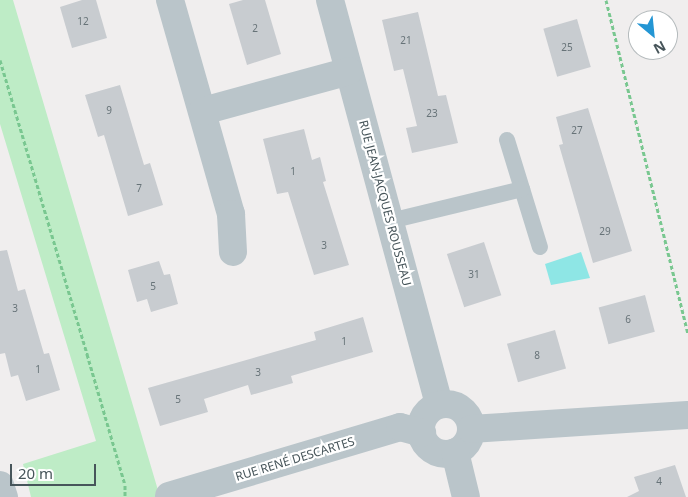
<!DOCTYPE html>
<html>
<head>
<meta charset="utf-8">
<style>
  body { margin:0 }
  #map { position:relative; width:688px; height:497px; overflow:hidden; background:#f0eeee; font-family:"Noto Sans",sans-serif }
  div>[style] { position:absolute }
  .green>* { inset:0; background:#beecc6 }
  .water>* { inset:0; background:#8ee6e5 }
  .building>* { inset:0; background:#c8ccd0; transform-origin:0 0 }
  .path>* { height:3px; margin-top:-1.5px; transform-origin:0; background:repeating-linear-gradient(90deg,#79c790 0 4px,transparent 0 6.5px) }
  .lane>* { height:16px; margin:-8px; padding:0 8px; transform-origin:8px; border-radius:8px; background:#bac5ca }
  .street>* { height:28px; margin:-14px; padding:0 14px; transform-origin:14px; border-radius:14px; background:#bac5ca }
  .street>.ring { margin:-14px; padding:0; box-sizing:content-box; background:none; border:28px solid #bac5ca; border-radius:50% }
  span { translate:-50% -50%; white-space:nowrap; text-align:center; line-height:1.15; -webkit-text-stroke:4.5px #fff; paint-order:stroke }
  .number-label { font-size:10px; color:#677378 }
  .number-label span { -webkit-text-stroke-width:0 }
  .street-label { font-size:12px; color:#47555a }
  .north { position:absolute; left:628px; top:10px; width:50px; height:50px; box-sizing:border-box; background:#fff; border:1px solid #b5bbbd; border-radius:50%; rotate:152deg; font-size:14px; font-weight:700; line-height:20px; text-align:center; color:#47555a }
  .north::after { content:''; display:block; margin:auto; width:18px; height:22px; background:#2496d4; clip-path:polygon(50% 0,100% 100%,50% 72%,0 100%) }
  .scale { position:absolute; left:10px; top:464px; width:86px; height:22px; box-sizing:border-box; border:2px solid #47555a; border-top:0; padding-left:6px; font-size:15px; line-height:18px; white-space:nowrap; color:#47555a; -webkit-text-stroke:4px #fff; paint-order:stroke }
</style>
</head>
<body>
<div id="map">
  <div class="green">
    <div style="clip-path:polygon(0 0,13px 0,160px 497px,31px 497px,23px 464px,96px 441px,0 124px)"></div>
  </div>
  <div class="water">
    <div style="clip-path:polygon(581px 252px,590px 278px,551px 285px,545px 264px)"></div>
  </div>
  <div class="building">
    <div style="clip-path:polygon(82px 0,96px 0,107px 38px,72px 48px,60px 7px)"></div>
    <div style="clip-path:polygon(243px 0,265px 0,281px 54px,247px 65px,229px 4px)"></div>
    <div style="clip-path:polygon(418px 12px,438px 96px,446px 95px,458px 143px,412px 153px,406px 128px,417px 126px,403px 69px,394px 71px,382px 20px)"></div>
    <div style="left:577px;top:19px;width:50px;height:35px;rotate:74deg"></div>
    <div style="clip-path:polygon(120px 85px,144px 165px,150px 163px,163px 205px,128px 216px,104px 135px,98px 137px,85px 95px)"></div>
    <div style="clip-path:polygon(588px 108px,632px 251px,593px 263px,559px 145px,563px 144px,556px 117px)"></div>
    <div style="clip-path:polygon(304px 129px,312px 160px,320px 157px,326px 181px,323px 182px,349px 265px,314px 275px,288px 192px,277px 194px,263px 139px)"></div>
    <div style="left:484px;top:242px;width:56px;height:39px;rotate:72deg"></div>
    <div style="clip-path:polygon(7px 250px,18px 291px,25px 289px,44px 354px,49px 353px,60px 390px,26px 401px,18px 375px,11px 377px,5px 353px,0 354px,0 251px)"></div>
    <div style="clip-path:polygon(159px 261px,164px 275px,170px 274px,178px 304px,151px 312px,147px 299px,137px 302px,128px 270px)"></div>
    <div style="left:645px;top:295px;width:38px;height:48px;rotate:75deg"></div>
    <div style="clip-path:polygon(363px 317px,373px 352px,291px 376px,293px 383px,251px 395px,248px 385px,204px 399px,208px 412px,160px 426px,148px 388px,316px 340px,314px 332px)"></div>
    <div style="left:555px;top:330px;width:40px;height:50px;rotate:74deg"></div>
    <div style="clip-path:polygon(675px 465px,686px 497px,627px 497px,639px 491px,634px 477px)"></div>
  </div>
  <div class="path">
    <div style="left:606px;top:0;width:343px;rotate:76.2deg"></div>
    <div style="left:0;top:60px;width:307px;rotate:73.5deg"></div>
    <div style="left:87px;top:354px;width:136px;rotate:73.8deg"></div>
    <div style="left:125px;top:485px;width:12px;rotate:90deg"></div>
  </div>
  <div class="lane">
    <div style="left:507px;top:140px;width:112px;rotate:72.9deg"></div>
    <div style="left:390px;top:221px;width:136px;rotate:-13.6deg"></div>
  </div>
  <div class="street">
    <div style="left:170px;top:0;width:223px;rotate:74.1deg"></div>
    <div style="left:231px;top:214px;width:38px;rotate:87deg"></div>
    <div style="left:330px;top:0;width:419px;rotate:74.9deg"></div>
    <div style="left:203px;top:111px;width:151px;rotate:-15.3deg"></div>
    <div class="ring" style="left:421px;top:404px;width:22px;height:22px"></div>
    <div style="left:471px;top:429px;width:217px;rotate:-3.7deg"></div>
    <div style="left:455px;top:452px;width:46px;rotate:76.3deg"></div>
    <div style="left:0;top:485px;width:13px;rotate:72deg"></div>
    <div style="left:169px;top:496px;width:241px;rotate:-16.6deg"></div>
    <div style="left:400px;top:427px;width:23px;rotate:15deg"></div>
  </div>
  <div class="number-label">
    <span style="left:83px;top:22px">12</span>
    <span style="left:255px;top:29px">2</span>
    <span style="left:406px;top:41px">21</span>
    <span style="left:567px;top:48px">25</span>
    <span style="left:109px;top:111px">9</span>
    <span style="left:432px;top:114px">23</span>
    <span style="left:577px;top:131px">27</span>
    <span style="left:293px;top:172px">1</span>
    <span style="left:139px;top:189px">7</span>
    <span style="left:605px;top:232px">29</span>
    <span style="left:324px;top:246px">3</span>
    <span style="left:474px;top:275px">31</span>
    <span style="left:153px;top:287px">5</span>
    <span style="left:15px;top:309px">3</span>
    <span style="left:628px;top:320px">6</span>
    <span style="left:344px;top:342px">1</span>
    <span style="left:537px;top:356px">8</span>
    <span style="left:38px;top:370px">1</span>
    <span style="left:258px;top:373px">3</span>
    <span style="left:178px;top:400px">5</span>
    <span style="left:659px;top:482px">4</span>
  </div>
  <div class="street-label">
    <span style="left:385px;top:203px;rotate:75deg">RUE JEAN-JACQUES ROUSSEAU</span>
    <span style="left:295px;top:459px;rotate:-17deg">RUE RENÉ DESCARTES</span>
  </div>
  <div class="north">N</div>
  <div class="scale">20 m</div>
</div>
</body>
</html>
